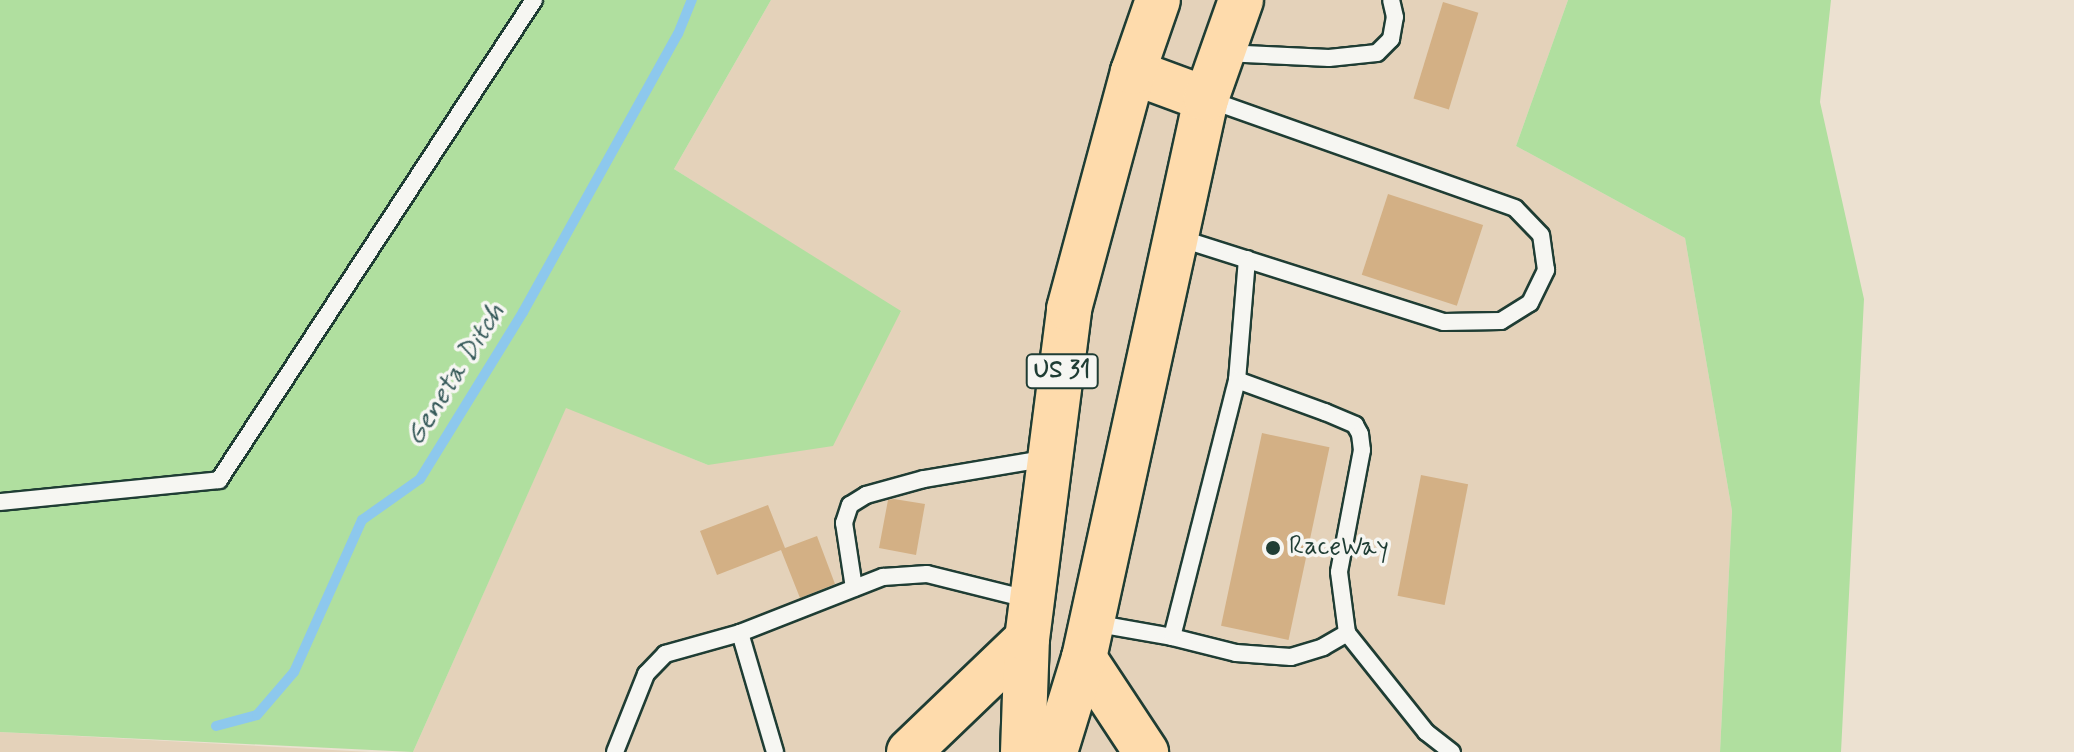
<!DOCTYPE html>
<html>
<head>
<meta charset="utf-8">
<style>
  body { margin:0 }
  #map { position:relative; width:2074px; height:752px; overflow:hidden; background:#ece1d1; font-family:Mynerve,sans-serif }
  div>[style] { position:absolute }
  .built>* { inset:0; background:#e4d2ba }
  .green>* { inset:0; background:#b0df9f }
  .stream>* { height:10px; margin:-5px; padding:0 5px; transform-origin:5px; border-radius:5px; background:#8dc8ed }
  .building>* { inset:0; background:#d3b085; transform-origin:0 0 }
  .roads { filter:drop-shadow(2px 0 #1f3d34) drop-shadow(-2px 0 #1f3d34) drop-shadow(0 2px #1f3d34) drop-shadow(0 -2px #1f3d34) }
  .service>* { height:16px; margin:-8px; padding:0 8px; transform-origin:8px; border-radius:8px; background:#f6f6f2 }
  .primary>* { height:44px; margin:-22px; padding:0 22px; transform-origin:22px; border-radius:22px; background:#fedbac }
  .dots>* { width:22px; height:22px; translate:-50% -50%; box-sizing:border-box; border:4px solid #f6f6f2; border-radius:50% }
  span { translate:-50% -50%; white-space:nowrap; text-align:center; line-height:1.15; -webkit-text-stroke:7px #f6f6f2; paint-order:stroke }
  .shield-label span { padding:2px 6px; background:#f6f6f2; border:2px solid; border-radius:6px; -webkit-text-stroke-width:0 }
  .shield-label { font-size:24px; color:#1f3d34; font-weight:700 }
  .poi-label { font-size:26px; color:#1f3d34 }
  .left { translate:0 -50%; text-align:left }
  .water-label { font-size:28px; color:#355959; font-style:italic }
</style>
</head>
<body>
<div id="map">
  <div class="built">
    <div style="clip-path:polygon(771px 0,1568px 0,1516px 146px,1685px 238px,1732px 511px,1720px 752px,413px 752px,566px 407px,708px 465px,901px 312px,674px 169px)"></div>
    <div style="clip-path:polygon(0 732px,370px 752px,0 752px)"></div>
  </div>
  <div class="green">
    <div style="clip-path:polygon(0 0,771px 0,674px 169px,901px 311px,833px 446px,708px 465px,566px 408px,413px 752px,0 732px)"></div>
    <div style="clip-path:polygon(1568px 0,1831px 0,1820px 102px,1864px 299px,1841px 752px,1720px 752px,1732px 511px,1685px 238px,1516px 146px)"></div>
  </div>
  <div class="stream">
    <div style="left:216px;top:726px;width:42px;rotate:-15deg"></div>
    <div style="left:257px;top:715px;width:57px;rotate:-49.3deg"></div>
    <div style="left:294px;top:672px;width:167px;rotate:-65.9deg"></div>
    <div style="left:362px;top:520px;width:71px;rotate:-35.3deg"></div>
    <div style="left:420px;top:479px;width:196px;rotate:-58.3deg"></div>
    <div style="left:523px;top:312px;width:318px;rotate:-60.9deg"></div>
    <div style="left:678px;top:34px;width:37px;rotate:-68deg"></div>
  </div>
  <div class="building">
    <div style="left:1443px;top:2px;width:37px;height:101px;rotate:17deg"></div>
    <div style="left:1388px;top:194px;width:100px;height:85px;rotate:18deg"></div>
    <div style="left:1262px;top:433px;width:69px;height:197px;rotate:12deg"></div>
    <div style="left:1421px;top:475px;width:48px;height:123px;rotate:11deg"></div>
    <div style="clip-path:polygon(894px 499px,925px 504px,916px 555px,879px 548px,888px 500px)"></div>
    <div style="clip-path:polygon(768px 505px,785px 548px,817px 536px,835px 584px,800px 598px,781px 550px,717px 575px,700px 531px)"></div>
  </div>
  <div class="roads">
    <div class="service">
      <div style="left:1224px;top:53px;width:105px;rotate:2.7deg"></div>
      <div style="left:1329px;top:58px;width:48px;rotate:-5.9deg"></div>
      <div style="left:1377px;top:53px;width:20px;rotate:-45deg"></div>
      <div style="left:1391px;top:39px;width:22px;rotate:-80deg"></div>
      <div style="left:1395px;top:17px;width:17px;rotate:-103deg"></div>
      <div style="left:1179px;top:238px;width:278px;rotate:17.6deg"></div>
      <div style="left:1444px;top:322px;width:57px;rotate:-1deg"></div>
      <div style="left:1501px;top:321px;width:34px;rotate:-32deg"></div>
      <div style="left:1530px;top:303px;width:37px;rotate:-64deg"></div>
      <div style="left:1546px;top:270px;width:35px;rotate:-98deg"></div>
      <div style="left:1541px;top:235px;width:37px;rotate:-134deg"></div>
      <div style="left:1515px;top:208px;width:327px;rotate:-160.5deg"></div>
      <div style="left:1247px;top:259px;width:121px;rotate:94.7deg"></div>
      <div style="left:1237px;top:380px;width:94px;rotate:20deg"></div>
      <div style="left:1325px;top:412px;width:33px;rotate:23deg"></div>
      <div style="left:1355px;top:425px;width:10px;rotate:61deg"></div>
      <div style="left:1360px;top:434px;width:16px;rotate:83deg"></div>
      <div style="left:1362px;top:450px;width:124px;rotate:100.7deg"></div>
      <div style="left:1339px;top:572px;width:62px;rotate:82.5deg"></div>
      <div style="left:1347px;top:633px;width:127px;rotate:51.4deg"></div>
      <div style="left:1426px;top:732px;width:33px;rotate:38deg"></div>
      <div style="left:0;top:502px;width:220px;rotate:-5.7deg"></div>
      <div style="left:219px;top:480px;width:574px;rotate:-56.73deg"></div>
      <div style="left:854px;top:588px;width:66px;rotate:-98.7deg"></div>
      <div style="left:844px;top:523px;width:19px;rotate:-72deg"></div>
      <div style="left:850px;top:505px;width:19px;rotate:-32deg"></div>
      <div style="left:866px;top:495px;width:60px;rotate:-15.4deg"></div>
      <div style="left:924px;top:479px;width:127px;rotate:-9.5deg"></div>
      <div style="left:1093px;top:623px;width:80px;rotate:10deg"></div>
      <div style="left:1172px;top:637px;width:66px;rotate:14deg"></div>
      <div style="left:1236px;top:653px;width:55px;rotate:4.2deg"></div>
      <div style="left:1291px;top:657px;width:34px;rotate:-17deg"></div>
      <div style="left:1323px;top:647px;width:28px;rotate:-30deg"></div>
      <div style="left:740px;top:633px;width:124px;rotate:73.6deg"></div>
      <div style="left:1172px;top:637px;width:265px;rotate:-75.8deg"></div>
      <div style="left:615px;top:752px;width:84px;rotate:-68.3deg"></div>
      <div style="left:646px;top:674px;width:28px;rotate:-46deg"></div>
      <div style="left:665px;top:654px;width:78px;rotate:-15.6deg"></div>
      <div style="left:740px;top:633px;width:154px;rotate:-21.4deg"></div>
      <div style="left:883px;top:577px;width:44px;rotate:-3.9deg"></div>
      <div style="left:927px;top:574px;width:107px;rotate:14deg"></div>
    </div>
    <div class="primary">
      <div style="left:1133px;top:72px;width:78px;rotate:20.3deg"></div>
      <div style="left:1084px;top:658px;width:113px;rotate:56.6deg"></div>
      <div style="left:909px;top:752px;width:163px;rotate:-43.8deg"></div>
      <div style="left:1023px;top:752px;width:113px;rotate:-88deg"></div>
      <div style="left:1027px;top:639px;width:333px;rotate:-82.7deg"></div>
      <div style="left:1069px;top:309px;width:245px;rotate:-74.9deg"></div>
      <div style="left:1133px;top:72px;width:76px;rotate:-70.9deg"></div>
      <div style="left:1055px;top:752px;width:98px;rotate:-72.9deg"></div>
      <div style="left:1084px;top:658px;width:572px;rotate:-77.69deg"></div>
      <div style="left:1206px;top:99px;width:105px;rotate:-70.5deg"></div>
    </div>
  </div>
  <div class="dots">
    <div style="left:1273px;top:548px;background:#1f3d34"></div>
  </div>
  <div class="shield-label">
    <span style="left:1062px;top:371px">US 31</span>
  </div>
  <div class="poi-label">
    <span class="left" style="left:1289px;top:548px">RaceWay</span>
  </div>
  <div class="water-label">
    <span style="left:456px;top:375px;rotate:-58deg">Geneta Ditch</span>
  </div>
</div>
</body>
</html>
